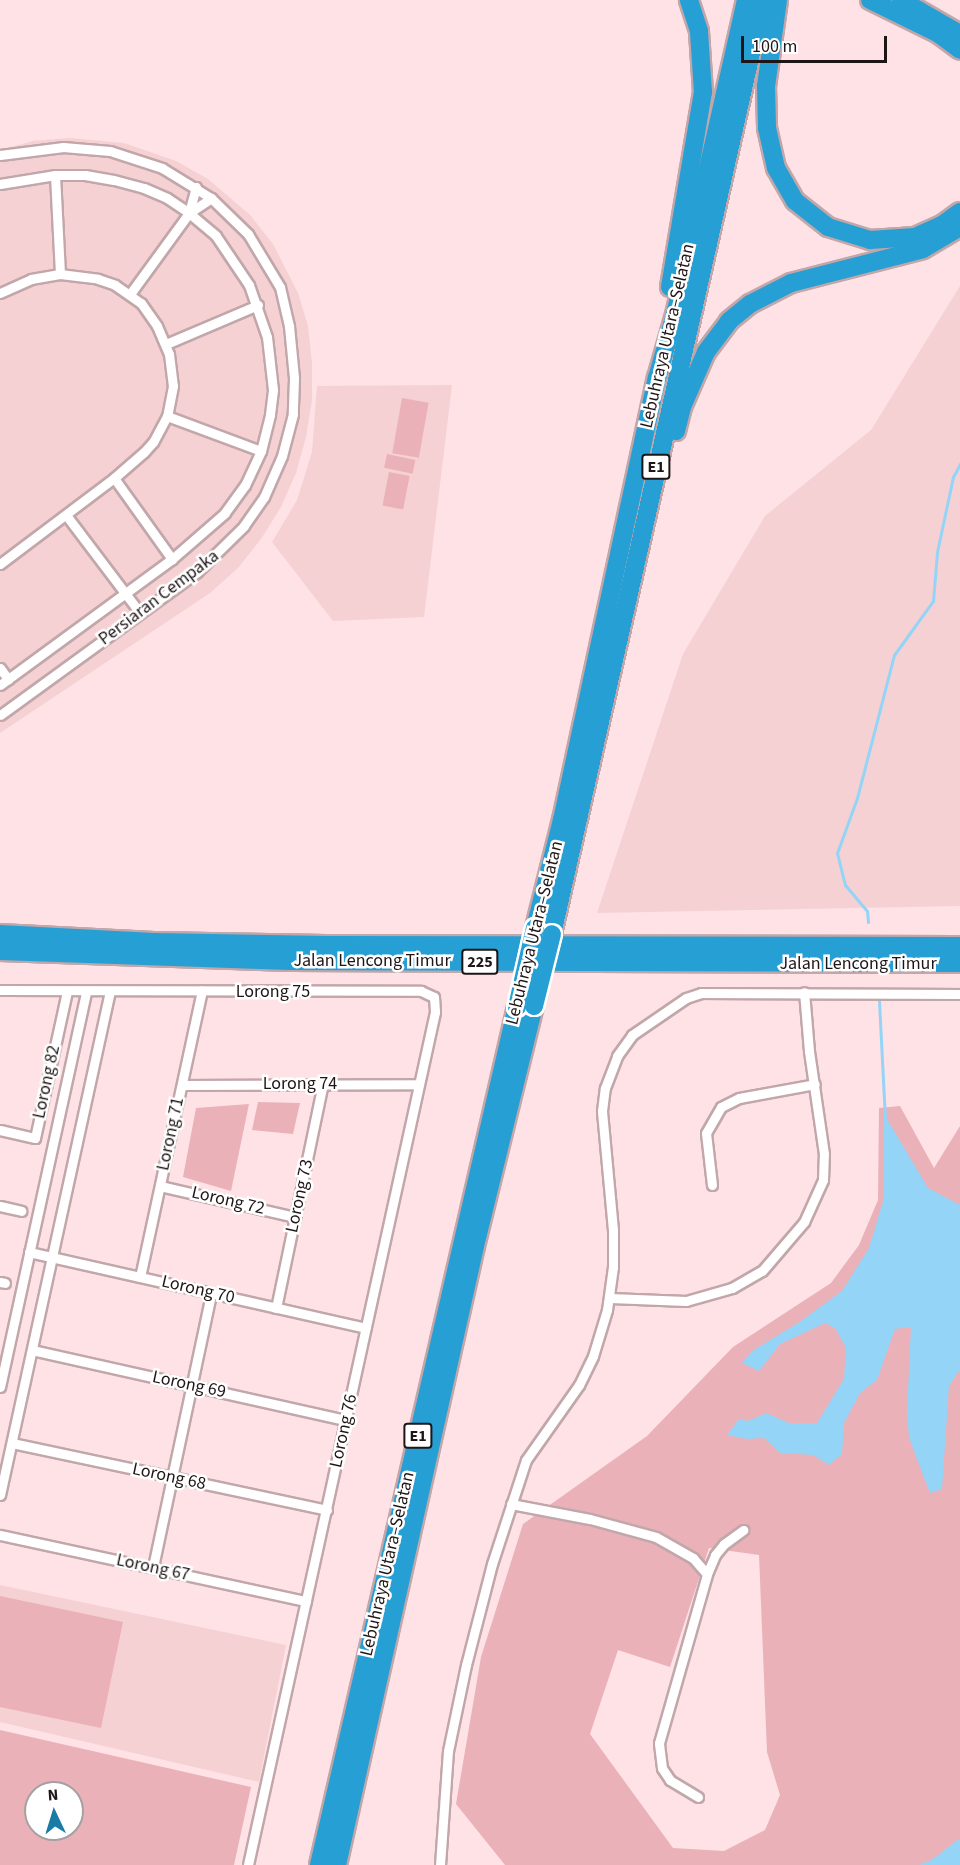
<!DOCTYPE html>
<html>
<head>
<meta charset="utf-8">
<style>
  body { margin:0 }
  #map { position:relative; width:960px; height:1865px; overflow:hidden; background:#fee2e5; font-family:"Source Sans 3",sans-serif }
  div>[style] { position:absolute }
  .built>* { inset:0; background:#f5d1d4 }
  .green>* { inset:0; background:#eab1b8; transform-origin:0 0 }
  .water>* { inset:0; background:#94d4f7 }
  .stream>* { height:3px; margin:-1.5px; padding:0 1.5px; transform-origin:1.5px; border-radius:1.5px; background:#94d4f7 }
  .roads { filter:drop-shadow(2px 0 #c2a7aa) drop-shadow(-2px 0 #c2a7aa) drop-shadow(0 2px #c2a7aa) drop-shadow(0 -2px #c2a7aa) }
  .street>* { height:9px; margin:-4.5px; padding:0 4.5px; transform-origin:4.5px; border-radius:4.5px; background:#fff }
  .highway>* { height:18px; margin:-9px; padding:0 9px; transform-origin:9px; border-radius:9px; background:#269fd4 }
  .bridges { filter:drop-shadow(2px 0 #fff) drop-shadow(-2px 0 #fff) drop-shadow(0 2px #fff) drop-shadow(0 -2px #fff) }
  .highway-bridge>* { height:18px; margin:-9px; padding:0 9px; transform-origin:9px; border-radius:9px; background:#269fd4 }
  span { translate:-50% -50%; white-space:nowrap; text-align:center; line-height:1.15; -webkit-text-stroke:5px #fff; paint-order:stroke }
  .shield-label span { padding:2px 4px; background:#fff; border:2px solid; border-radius:4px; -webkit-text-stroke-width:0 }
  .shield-label { font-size:16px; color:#1e1516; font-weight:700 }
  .street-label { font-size:18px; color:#1e1516 }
  .north { position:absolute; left:24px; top:1781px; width:60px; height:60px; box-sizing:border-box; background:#fff; border:2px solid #a5a1a2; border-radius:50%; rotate:356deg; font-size:16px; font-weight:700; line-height:24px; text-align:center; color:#1e1516 }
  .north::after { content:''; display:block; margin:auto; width:21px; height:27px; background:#187ca7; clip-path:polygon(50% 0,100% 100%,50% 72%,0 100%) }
  .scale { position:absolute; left:741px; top:36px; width:146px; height:27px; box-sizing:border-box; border:3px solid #1e1516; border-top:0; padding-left:8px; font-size:18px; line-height:21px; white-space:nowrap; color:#1e1516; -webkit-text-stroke:4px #fff; paint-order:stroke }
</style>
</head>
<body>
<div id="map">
  <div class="built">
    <div style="clip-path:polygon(69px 138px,124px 143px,176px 161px,208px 179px,250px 215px,273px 244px,298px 293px,308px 326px,312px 363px,312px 400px,306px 437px,296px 473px,281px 507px,261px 539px,238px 568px,210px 593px,0 733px,0 150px,33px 141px)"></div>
    <div style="clip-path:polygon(960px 286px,960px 906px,597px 913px,683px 654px,765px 516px,871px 430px)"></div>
    <div style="clip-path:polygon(452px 385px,424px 617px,333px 621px,272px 542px,297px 500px,312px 452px,317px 386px)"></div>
    <div style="clip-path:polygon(0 1585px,286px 1645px,259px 1782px,0 1722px)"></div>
  </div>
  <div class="green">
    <div style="left:402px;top:398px;width:27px;height:56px;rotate:10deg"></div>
    <div style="left:387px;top:454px;width:29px;height:14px;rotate:12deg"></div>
    <div style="left:389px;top:472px;width:21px;height:34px;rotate:11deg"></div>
    <div style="clip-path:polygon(258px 1102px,300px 1103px,293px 1134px,252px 1130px)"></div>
    <div style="clip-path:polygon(249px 1104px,231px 1191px,183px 1177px,196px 1108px)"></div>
    <div style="clip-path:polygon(evenodd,900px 1106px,934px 1168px,960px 1126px,960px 1865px,505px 1865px,456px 1804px,481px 1657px,523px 1524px,647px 1436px,733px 1347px,831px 1283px,859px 1245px,878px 1200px,879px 1108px,900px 1106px,709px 1548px,759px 1555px,767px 1752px,780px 1795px,765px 1830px,724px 1851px,673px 1848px,590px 1734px,618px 1650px,670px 1667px,709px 1548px)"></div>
    <div style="clip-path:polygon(0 1596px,123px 1622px,101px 1728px,0 1707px)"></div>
    <div style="clip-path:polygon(evenodd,0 1730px,251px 1787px,234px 1865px,0 1865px,0 1730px,36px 1793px,72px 1793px,72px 1829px,36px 1829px,36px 1793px)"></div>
  </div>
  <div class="water">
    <div style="clip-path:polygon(884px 1114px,928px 1188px,960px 1205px,960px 1369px,949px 1386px,942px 1489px,930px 1493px,909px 1438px,907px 1411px,911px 1327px,895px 1329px,877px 1380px,860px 1393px,844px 1423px,842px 1454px,829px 1465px,813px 1455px,780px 1453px,764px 1438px,747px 1439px,727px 1435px,739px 1419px,748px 1421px,766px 1413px,789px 1423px,817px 1423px,844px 1379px,846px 1348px,835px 1328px,825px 1323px,780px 1344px,759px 1371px,742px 1363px,752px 1351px,798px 1323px,842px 1291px,869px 1248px,884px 1198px)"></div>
    <div style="clip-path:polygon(960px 1838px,960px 1865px,919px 1865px,933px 1859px)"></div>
  </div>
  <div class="stream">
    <div style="left:868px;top:922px;width:11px;rotate:-95deg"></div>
    <div style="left:867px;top:911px;width:34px;rotate:-130deg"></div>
    <div style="left:845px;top:885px;width:33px;rotate:-104deg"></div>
    <div style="left:837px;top:853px;width:59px;rotate:-70deg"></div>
    <div style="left:857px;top:798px;width:148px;rotate:-75.5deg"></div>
    <div style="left:894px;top:655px;width:67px;rotate:-54.2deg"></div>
    <div style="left:933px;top:601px;width:49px;rotate:-85.3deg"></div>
    <div style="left:937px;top:552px;width:77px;rotate:-78deg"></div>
    <div style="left:953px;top:477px;width:15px;rotate:-62deg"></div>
    <div style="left:879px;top:1001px;width:117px;rotate:87.1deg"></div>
  </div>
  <div class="roads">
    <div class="street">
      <div style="left:0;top:155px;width:64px;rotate:-7.2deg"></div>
      <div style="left:63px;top:147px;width:47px;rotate:4.9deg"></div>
      <div style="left:110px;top:151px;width:55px;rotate:18.1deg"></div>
      <div style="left:162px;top:168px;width:57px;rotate:31.5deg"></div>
      <div style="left:211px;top:198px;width:52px;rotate:44.2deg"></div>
      <div style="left:248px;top:234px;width:62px;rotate:58.9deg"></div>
      <div style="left:280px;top:287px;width:40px;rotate:77deg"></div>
      <div style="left:289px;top:326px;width:52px;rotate:84.5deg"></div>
      <div style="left:294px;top:378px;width:36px;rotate:92deg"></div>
      <div style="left:293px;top:414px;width:43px;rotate:104.7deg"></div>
      <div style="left:282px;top:456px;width:45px;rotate:113.7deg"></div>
      <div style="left:264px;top:497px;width:35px;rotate:125deg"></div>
      <div style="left:244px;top:526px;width:66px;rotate:135.6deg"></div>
      <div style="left:197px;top:572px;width:243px;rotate:144deg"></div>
      <div style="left:55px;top:175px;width:99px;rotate:87.1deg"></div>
      <div style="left:0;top:184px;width:56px;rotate:-9.3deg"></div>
      <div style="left:55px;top:175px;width:30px"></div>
      <div style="left:85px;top:175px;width:29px;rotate:10deg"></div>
      <div style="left:114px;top:180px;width:31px;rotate:15deg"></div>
      <div style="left:144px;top:188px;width:25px;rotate:23deg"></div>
      <div style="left:167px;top:198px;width:27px;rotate:34deg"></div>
      <div style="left:189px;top:213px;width:35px;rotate:40deg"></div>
      <div style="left:216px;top:236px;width:59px;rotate:56deg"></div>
      <div style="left:249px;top:285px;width:55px;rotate:70.9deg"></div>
      <div style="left:267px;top:337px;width:53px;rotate:83.5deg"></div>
      <div style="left:273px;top:390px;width:25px;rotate:97deg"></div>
      <div style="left:270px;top:415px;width:37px;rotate:104deg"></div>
      <div style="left:261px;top:451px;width:38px;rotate:115deg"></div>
      <div style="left:245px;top:485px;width:34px;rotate:126deg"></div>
      <div style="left:225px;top:513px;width:70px;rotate:139deg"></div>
      <div style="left:172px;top:559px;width:213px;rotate:143.8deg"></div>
      <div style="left:189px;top:213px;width:27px;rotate:-75deg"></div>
      <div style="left:0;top:293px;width:34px;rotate:-24deg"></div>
      <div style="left:31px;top:279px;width:29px;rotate:-10deg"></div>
      <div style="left:60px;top:274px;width:38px;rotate:7deg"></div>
      <div style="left:98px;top:279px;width:18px;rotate:19deg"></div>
      <div style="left:115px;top:285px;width:32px;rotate:35deg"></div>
      <div style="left:141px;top:303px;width:28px;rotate:55deg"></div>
      <div style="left:157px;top:326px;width:30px;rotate:67deg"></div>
      <div style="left:169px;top:354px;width:32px;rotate:83deg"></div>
      <div style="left:173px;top:386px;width:31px;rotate:101deg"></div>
      <div style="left:167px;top:416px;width:30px;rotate:118deg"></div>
      <div style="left:153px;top:442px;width:13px;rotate:132deg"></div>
      <div style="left:144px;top:452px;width:40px;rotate:139deg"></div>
      <div style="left:114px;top:478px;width:143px;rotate:143deg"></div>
      <div style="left:130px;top:294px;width:100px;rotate:-53.9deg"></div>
      <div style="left:189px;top:213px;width:27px;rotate:-34deg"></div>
      <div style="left:166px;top:344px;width:100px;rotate:-23deg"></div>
      <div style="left:167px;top:416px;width:100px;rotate:20.4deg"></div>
      <div style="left:114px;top:478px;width:100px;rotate:54.4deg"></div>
      <div style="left:66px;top:515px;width:123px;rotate:52.9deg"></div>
      <div style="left:0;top:668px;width:14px;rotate:54deg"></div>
      <div style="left:0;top:990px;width:421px;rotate:0.1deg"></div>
      <div style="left:421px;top:991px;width:14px;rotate:25deg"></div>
      <div style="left:434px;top:997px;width:15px;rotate:86deg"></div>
      <div style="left:435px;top:1012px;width:873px;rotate:102.37deg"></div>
      <div style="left:182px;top:1085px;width:236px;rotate:-0.2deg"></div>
      <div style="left:0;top:1130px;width:36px;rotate:13deg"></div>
      <div style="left:35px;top:1138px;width:150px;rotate:-77.7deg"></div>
      <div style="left:712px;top:1185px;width:52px;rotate:-96.6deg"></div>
      <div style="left:706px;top:1133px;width:30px;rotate:-60deg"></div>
      <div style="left:721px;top:1107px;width:20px;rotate:-27deg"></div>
      <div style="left:739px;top:1098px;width:77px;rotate:-10.4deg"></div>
      <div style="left:160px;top:1186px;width:139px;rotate:12.9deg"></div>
      <div style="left:0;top:1206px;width:22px;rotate:13deg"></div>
      <div style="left:29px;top:1252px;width:345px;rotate:12.7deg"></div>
      <div style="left:140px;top:1277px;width:293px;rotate:-77.8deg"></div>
      <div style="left:0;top:1282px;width:5px;rotate:11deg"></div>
      <div style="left:610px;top:1298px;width:76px;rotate:2.3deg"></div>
      <div style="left:686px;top:1301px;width:48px;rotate:-15.8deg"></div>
      <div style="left:732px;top:1288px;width:34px;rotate:-30deg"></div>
      <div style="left:762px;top:1271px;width:65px;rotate:-49.4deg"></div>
      <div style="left:804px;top:1222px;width:46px;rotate:-65.7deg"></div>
      <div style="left:823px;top:1180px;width:26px;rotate:-88deg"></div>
      <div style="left:824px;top:1154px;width:104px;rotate:-98.3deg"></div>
      <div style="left:809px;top:1051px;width:59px;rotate:-94.8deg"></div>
      <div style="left:276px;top:1308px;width:229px;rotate:-78.2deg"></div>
      <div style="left:32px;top:1350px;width:322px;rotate:12.6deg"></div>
      <div style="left:0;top:1387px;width:405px;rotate:-77.7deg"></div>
      <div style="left:12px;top:1443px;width:322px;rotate:12deg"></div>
      <div style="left:0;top:1495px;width:516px;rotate:-77.69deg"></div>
      <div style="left:511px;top:1504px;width:80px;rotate:10.8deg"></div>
      <div style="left:590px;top:1519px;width:68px;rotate:15.3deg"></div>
      <div style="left:656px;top:1537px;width:43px;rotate:29.6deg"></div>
      <div style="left:693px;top:1558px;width:21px;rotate:49deg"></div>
      <div style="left:0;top:1535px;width:313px;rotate:12.2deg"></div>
      <div style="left:153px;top:1567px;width:280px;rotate:-78deg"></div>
      <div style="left:698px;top:1797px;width:33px;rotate:-149deg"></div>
      <div style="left:670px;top:1780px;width:14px;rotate:-124deg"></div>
      <div style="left:662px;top:1768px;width:25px;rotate:-97deg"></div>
      <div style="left:659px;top:1743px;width:176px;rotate:-74.1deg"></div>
      <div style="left:707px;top:1574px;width:21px;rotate:-67deg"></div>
      <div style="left:715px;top:1555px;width:14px;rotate:-51deg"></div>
      <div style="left:724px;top:1544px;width:24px;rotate:-36deg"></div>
      <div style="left:440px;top:1865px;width:114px;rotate:-86deg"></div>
      <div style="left:448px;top:1751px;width:88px;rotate:-78.2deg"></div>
      <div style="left:466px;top:1665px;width:104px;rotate:-75.6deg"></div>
      <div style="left:492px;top:1564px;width:109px;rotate:-71.9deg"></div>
      <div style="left:526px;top:1460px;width:92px;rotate:-54.8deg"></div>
      <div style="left:579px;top:1385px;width:32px;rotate:-64deg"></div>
      <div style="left:593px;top:1356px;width:48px;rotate:-73.1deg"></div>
      <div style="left:607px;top:1310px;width:43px;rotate:-82.1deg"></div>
      <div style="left:613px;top:1267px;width:37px;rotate:-90deg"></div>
      <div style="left:613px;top:1230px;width:120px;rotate:-95.3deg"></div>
      <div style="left:602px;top:1111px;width:23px;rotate:-83deg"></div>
      <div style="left:605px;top:1088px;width:34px;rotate:-69deg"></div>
      <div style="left:617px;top:1056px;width:26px;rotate:-54deg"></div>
      <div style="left:632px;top:1035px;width:65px;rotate:-34.4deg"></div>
      <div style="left:686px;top:998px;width:16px;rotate:-18deg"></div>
      <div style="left:701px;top:993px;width:259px;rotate:0.2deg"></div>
    </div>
    <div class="highway">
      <div style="left:778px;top:0;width:87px;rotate:97.9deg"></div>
      <div style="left:766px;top:86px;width:42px;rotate:88.6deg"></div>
      <div style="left:767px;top:128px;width:41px;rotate:77.3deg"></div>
      <div style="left:776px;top:168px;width:38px;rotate:60deg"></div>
      <div style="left:795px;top:201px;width:42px;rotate:38.2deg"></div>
      <div style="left:828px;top:227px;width:44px;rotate:17.2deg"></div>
      <div style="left:870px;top:240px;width:45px;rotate:-3.8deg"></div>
      <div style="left:915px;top:237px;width:30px;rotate:-24deg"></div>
      <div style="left:942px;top:225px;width:22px;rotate:-36deg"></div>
      <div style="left:870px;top:0;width:77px;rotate:26.2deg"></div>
      <div style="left:939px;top:34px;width:26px;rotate:37deg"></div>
      <div style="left:901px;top:0;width:68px;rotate:30deg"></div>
      <div style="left:670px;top:287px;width:198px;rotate:-80.4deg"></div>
      <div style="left:703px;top:92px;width:61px;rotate:-93.8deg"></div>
      <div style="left:699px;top:31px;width:33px;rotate:-108deg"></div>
      <div style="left:676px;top:431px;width:25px;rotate:-76deg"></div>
      <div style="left:682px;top:407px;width:60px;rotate:-66.4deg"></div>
      <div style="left:706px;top:352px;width:39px;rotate:-53deg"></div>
      <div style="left:729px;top:321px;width:27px;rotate:-39deg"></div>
      <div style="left:750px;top:304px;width:46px;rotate:-27.1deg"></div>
      <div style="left:791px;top:283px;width:136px;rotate:-14.4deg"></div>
      <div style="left:923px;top:249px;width:43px;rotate:-30.7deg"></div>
      <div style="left:535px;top:928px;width:111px;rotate:-76deg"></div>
      <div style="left:562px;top:820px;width:452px;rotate:-77.9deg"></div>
      <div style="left:657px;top:378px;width:66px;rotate:-74.1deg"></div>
      <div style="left:675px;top:315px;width:323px;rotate:-77.3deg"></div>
      <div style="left:0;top:934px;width:154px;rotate:3deg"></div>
      <div style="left:154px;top:942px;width:172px;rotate:1deg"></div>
      <div style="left:326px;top:945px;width:634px;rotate:0.09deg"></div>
      <div style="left:552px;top:934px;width:958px;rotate:-77.27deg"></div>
      <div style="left:0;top:951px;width:289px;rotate:2deg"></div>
      <div style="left:289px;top:961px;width:671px;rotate:0.17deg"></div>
      <div style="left:319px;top:1865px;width:881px;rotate:-77.01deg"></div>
      <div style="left:337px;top:1865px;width:634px;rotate:-77.43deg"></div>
      <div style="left:475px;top:1246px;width:247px;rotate:-76.2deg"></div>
    </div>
  </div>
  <div class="bridges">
    <div class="highway-bridge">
      <div style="left:534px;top:1006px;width:74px;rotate:-76deg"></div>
      <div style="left:517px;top:1007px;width:81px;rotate:-77.2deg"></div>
    </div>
  </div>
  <div class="shield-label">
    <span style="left:656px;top:467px">E1</span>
    <span style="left:480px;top:962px">225</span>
    <span style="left:418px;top:1436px">E1</span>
  </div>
  <div class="street-label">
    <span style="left:668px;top:336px;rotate:-77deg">Lebuhraya Utara–Selatan</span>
    <span style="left:159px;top:598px;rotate:-37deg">Persiaran Cempaka</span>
    <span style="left:535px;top:933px;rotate:-76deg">Lebuhraya Utara–Selatan</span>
    <span style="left:372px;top:961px">Jalan Lencong Timur</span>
    <span style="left:858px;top:964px">Jalan Lencong Timur</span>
    <span style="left:273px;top:992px">Lorong 75</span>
    <span style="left:47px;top:1082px;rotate:-78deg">Lorong 82</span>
    <span style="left:300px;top:1084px">Lorong 74</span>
    <span style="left:171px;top:1134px;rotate:-78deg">Lorong 71</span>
    <span style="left:300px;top:1196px;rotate:-78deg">Lorong 73</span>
    <span style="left:228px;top:1201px;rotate:13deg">Lorong 72</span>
    <span style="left:198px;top:1290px;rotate:13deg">Lorong 70</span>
    <span style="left:189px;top:1385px;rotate:12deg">Lorong 69</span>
    <span style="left:344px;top:1431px;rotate:-78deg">Lorong 76</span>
    <span style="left:169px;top:1477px;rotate:12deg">Lorong 68</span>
    <span style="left:388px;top:1564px;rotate:-77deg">Lebuhraya Utara–Selatan</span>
    <span style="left:153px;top:1568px;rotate:12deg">Lorong 67</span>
  </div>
  <div class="north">N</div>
  <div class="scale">100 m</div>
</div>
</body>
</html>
